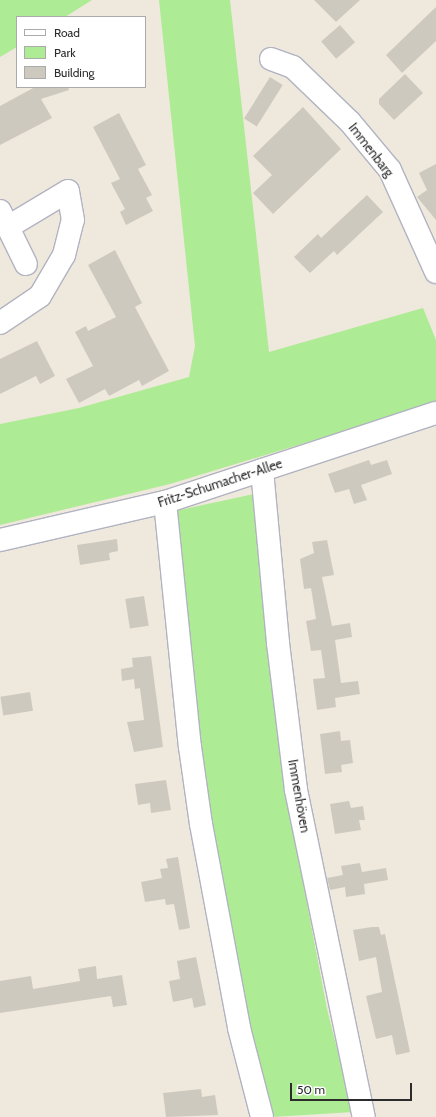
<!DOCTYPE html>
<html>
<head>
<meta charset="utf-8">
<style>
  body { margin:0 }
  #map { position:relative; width:436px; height:1117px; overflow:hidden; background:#efe8dd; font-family:Cabin,sans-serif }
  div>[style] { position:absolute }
  .green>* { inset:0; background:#adeb94 }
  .building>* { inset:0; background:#cec9be; transform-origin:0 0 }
  .roads { filter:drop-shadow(1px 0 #b1b3c1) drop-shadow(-1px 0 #b1b3c1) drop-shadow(0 1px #b1b3c1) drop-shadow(0 -1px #b1b3c1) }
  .minor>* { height:22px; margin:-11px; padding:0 11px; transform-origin:11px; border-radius:11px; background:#fff }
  span { translate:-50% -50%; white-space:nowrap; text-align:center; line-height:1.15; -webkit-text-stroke:3px #fff; paint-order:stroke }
  .street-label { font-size:13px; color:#2c2c2c }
  .legend { position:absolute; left:16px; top:16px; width:130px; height:72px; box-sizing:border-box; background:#fff; border:1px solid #ababab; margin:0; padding:5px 7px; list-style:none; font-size:12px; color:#2c2c2c }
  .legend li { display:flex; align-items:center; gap:8px; height:20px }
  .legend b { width:20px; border:1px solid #ababab }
  .scale { position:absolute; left:290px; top:1083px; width:122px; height:18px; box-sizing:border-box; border:2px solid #2c2c2c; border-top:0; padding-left:5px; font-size:12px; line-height:14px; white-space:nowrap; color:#2c2c2c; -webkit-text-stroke:3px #fff; paint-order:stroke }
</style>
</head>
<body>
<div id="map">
  <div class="green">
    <div style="clip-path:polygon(0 0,92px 0,65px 17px,17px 17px,17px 47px,0 57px)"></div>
    <div style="clip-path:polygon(159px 0,230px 0,269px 352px,423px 308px,436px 340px,436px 403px,170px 484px,0 525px,0 424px,79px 408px,189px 377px,195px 346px)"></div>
    <div style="clip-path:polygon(254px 494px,286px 793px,327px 1009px,353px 1112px,272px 1117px,250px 1030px,196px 747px,175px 511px)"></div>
  </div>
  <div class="building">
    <div style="clip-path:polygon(314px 0,360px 0,336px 22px)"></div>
    <div style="clip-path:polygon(436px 7px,436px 41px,402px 73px,386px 55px)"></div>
    <div style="left:340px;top:25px;width:23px;height:25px;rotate:49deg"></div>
    <div style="clip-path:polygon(405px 74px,423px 93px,394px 120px,379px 104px,379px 99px)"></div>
    <div style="left:270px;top:77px;width:15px;height:49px;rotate:32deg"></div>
    <div style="clip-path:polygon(35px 87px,68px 87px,69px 90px,41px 99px,52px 118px,0 145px,0 106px)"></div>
    <div style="clip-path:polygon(303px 107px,341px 149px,273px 214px,253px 193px,272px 175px,253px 156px)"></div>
    <div style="clip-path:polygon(119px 113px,146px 165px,138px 169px,152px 195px,146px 198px,153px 211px,126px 225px,120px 212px,125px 209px,111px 183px,120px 179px,93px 127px)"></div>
    <div style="clip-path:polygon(436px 164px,436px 220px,417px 197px,427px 190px,419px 173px)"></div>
    <div style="clip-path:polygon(367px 195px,383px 212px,337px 255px,334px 251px,310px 273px,294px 257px,318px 234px,321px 238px)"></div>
    <div style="clip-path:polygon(115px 250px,142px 303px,135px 307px,169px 371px,142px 386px,139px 380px,109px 396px,105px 389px,79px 403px,66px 379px,93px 366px,75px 332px,86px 326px,88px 331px,116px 317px,88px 265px)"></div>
    <div style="clip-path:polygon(37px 341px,55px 376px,40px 384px,36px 376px,0 394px,0 359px)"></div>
    <div style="clip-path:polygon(369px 460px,371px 465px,387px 460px,392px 474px,361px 485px,367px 500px,354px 504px,349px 489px,335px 493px,328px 474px)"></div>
    <div style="clip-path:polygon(117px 539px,118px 551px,109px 553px,110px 560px,80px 565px,77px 545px)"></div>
    <div style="clip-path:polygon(327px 540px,334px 575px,322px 577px,332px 626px,350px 623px,352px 637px,335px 640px,341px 683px,358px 681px,360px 694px,335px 698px,336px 707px,317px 710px,313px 679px,325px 678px,321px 650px,311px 651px,306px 621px,316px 619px,311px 588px,304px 589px,300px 559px,314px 553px,312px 542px)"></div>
    <div style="left:144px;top:596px;width:30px;height:19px;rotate:81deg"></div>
    <div style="clip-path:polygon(151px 656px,163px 747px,134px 752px,127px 722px,144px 720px,140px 688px,135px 689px,134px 679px,122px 681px,121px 669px,133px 667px,132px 658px)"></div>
    <div style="left:30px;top:692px;width:19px;height:30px;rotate:81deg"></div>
    <div style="clip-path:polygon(340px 731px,341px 741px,350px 740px,353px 763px,341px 765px,342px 772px,325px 774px,320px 734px)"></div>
    <div style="clip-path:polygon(166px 780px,171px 810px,151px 813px,150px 803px,138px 805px,135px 784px)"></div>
    <div style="clip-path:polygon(349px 801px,351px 808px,363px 806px,365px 820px,359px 820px,361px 830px,335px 834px,330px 804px)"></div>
    <div style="clip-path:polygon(178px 857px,190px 928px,179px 930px,174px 904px,166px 905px,165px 899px,145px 902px,141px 882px,162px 878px,160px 869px,168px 868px,166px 859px)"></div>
    <div style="clip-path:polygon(360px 863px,362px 872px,386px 868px,388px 880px,364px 884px,365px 894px,346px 897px,345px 887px,330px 890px,327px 878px,343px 875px,341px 866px)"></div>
    <div style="clip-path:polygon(372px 927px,379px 927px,381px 935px,385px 934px,410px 1052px,396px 1055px,392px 1035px,376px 1039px,366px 996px,382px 992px,376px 957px,359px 961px,353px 930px)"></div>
    <div style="clip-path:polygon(196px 957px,206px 1005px,194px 1008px,192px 998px,173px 1002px,169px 981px,180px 979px,177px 961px)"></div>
    <div style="clip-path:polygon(96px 966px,97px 979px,122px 975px,127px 1005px,113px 1007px,111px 996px,0 1013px,0 981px,31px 976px,33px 989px,80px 981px,78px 969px)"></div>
    <div style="clip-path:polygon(201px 1089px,202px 1097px,215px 1095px,218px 1115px,166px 1117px,163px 1093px)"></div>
  </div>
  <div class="roads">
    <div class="minor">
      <div style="left:271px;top:59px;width:23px;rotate:20deg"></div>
      <div style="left:293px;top:67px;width:79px;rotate:44deg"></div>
      <div style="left:350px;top:122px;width:62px;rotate:50.2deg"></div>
      <div style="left:390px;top:170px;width:112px;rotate:65.7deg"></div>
      <div style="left:0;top:211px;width:59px;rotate:63.9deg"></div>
      <div style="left:0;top:323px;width:48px;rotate:-34deg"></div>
      <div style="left:40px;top:296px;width:48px;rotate:-59.7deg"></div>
      <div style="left:64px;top:255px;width:36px;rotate:-76deg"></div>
      <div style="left:73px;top:220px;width:29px;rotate:-100deg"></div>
      <div style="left:68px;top:191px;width:70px;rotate:149deg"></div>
      <div style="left:262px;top:470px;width:174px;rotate:84.7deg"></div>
      <div style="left:278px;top:643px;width:148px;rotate:83deg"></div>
      <div style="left:296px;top:790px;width:334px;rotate:78.3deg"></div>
      <div style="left:165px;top:502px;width:246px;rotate:84.2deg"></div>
      <div style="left:190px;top:747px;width:78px;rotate:81.9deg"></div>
      <div style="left:201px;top:824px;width:208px;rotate:79.4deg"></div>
      <div style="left:239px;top:1028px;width:92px;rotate:75.5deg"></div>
      <div style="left:0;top:540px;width:169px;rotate:-13deg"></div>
      <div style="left:165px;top:502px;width:285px;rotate:-18.2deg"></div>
    </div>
  </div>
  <div class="street-label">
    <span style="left:371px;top:150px;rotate:52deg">Immenbarg</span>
    <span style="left:220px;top:483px;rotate:-18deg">Fritz-Schumacher-Allee</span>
    <span style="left:299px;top:796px;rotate:80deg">Immenhöven</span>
  </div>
  <ul class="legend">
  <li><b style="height:5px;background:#fff"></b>Road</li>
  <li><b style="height:11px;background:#adeb94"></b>Park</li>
  <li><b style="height:11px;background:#cec9be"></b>Building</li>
  </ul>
  <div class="scale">50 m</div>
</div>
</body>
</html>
